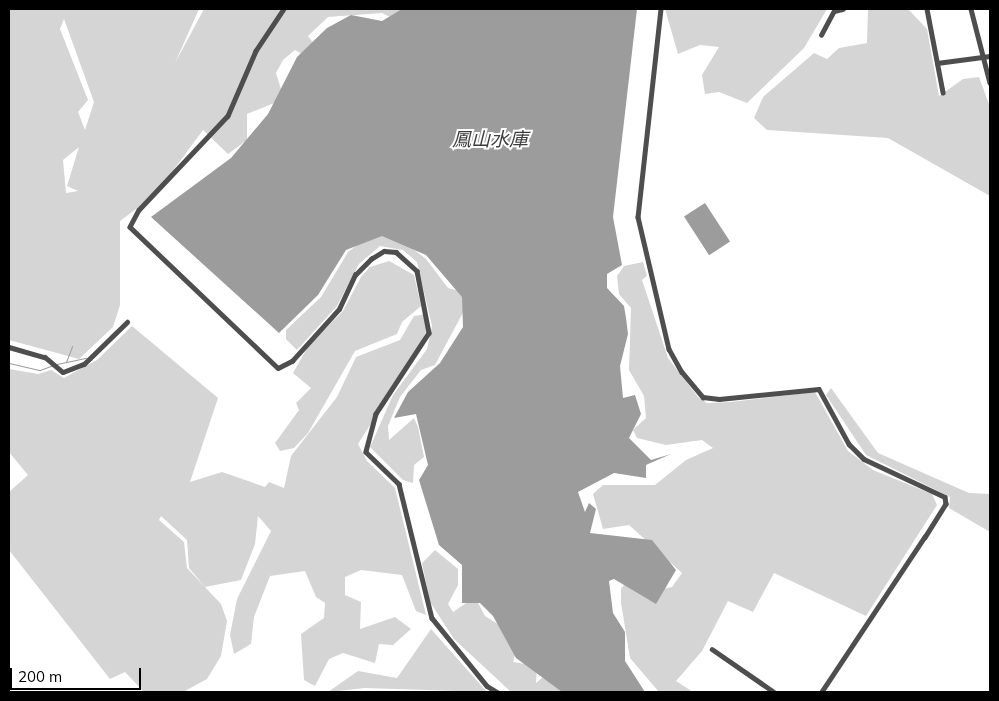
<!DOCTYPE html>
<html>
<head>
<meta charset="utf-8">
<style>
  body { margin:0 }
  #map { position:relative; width:999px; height:701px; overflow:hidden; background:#fff; font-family:Mulish,"Noto Sans TC",sans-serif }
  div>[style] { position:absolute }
  .green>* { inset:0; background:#d5d5d5 }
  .water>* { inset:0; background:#9c9c9c; transform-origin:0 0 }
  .stream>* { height:1px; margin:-0.5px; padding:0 0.5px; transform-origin:0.5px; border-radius:0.5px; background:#9c9c9c }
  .street>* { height:4.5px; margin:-2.25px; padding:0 2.25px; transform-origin:2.25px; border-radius:2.25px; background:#4e4e4e }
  span { translate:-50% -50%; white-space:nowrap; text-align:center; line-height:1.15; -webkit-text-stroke:4px #fff; paint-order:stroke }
  .water-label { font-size:19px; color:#3d3d3d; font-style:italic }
  .frame { position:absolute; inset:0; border:10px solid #000; pointer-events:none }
  .scale { position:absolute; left:10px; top:668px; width:131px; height:22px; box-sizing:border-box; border:2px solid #000; border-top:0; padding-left:6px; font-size:15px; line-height:18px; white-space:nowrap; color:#000; -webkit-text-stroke:4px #fff; paint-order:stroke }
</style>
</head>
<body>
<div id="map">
  <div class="green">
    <div style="clip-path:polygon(evenodd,9px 9px,199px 9px,175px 63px,204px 9px,405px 9px,396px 20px,382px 13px,328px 17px,308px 36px,314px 44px,314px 61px,295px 50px,283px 60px,276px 73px,284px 99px,247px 114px,247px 140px,228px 154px,203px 130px,155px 195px,120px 221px,120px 305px,113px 327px,79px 359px,9px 340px,9px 9px,64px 19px,94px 102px,85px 130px,78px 112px,88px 100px,60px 29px,64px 19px,9px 9px,79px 147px,67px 186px,78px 191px,66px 193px,63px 160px,79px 147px)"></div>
    <div style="clip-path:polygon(665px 9px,827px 9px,804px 48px,747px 103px,719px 92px,705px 94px,702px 75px,719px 47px,700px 45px,678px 54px)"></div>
    <div style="clip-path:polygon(868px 9px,908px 9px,927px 29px,939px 96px,963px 79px,979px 77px,990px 107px,990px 196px,888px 138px,767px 130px,754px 118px,763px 97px,814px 53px,827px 59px,839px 48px,867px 43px)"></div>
    <div style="clip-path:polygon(372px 234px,399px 238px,426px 259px,448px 288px,464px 292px,466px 307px,435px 365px,421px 370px,400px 397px,388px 426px,389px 440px,414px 418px,418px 427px,424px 457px,414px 465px,413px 483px,403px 480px,370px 447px,393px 395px,427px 349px,432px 326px,417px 262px,403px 250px,380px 246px,359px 264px,337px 306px,297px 350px,286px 339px,286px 330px,321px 297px,348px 252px)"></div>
    <div style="clip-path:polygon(389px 261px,414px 275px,421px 306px,402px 322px,397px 334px,355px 351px,308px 433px,294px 448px,280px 451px,275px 443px,299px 410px,296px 403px,311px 388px,293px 373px,309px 345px,343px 311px,361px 277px,370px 267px)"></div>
    <div style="clip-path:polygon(643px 262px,647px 276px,642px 280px,668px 358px,698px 397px,707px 403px,731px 402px,815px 392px,848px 451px,873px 470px,932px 494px,937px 505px,866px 616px,774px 573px,753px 612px,728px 601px,702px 651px,676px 681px,693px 692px,659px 692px,630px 658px,621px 603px,621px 589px,629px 578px,649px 592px,672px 587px,682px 573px,629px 525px,603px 529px,593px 494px,603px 485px,655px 485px,686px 460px,713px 448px,702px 440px,666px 445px,637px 438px,633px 430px,646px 418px,644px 396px,629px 370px,631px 308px,619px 294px,617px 276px,624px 266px)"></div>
    <div style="clip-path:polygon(426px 314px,426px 332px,415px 354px,358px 444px,367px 461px,395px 488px,426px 615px,416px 611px,402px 575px,361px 570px,345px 577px,345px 595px,361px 602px,360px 629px,395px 617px,411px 629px,393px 645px,379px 644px,375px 663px,343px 653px,329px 659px,315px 686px,304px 680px,301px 634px,324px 618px,325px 603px,316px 597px,305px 571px,270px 576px,254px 617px,251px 644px,234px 654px,230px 635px,237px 599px,271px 531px,258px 516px,255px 544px,241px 580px,205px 587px,189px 568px,187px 540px,161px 516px,159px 520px,184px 542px,187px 568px,221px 604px,227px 621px,221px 656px,207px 679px,183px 692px,144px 692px,125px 672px,110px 679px,9px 550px,9px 492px,28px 475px,9px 452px,9px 369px,38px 374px,51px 370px,64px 378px,97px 360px,132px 326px,218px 398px,190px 482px,222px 472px,265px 487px,269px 482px,284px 488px,291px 456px,337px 397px,356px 357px,400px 340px,414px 316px)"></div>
    <div style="clip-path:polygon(831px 388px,878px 453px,969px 493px,990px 494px,990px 532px,949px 508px,950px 497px,866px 455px,826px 395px)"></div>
    <div style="clip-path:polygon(435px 550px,458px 569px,458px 585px,448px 604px,453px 612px,475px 597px,485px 616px,520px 638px,513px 662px,537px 666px,536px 683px,549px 672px,561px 692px,511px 692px,454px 639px,430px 602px,422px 563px)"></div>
    <div style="clip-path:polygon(431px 629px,487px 692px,365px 688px,328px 692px,358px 671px,397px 678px)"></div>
  </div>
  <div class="water">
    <div style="clip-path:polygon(402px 9px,637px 9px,613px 217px,622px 265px,607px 274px,607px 288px,624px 306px,626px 318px,628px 334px,620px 366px,623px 398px,635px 395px,641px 414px,629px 438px,651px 460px,671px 454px,646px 465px,646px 478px,614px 473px,578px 492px,585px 512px,589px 503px,596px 509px,590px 533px,652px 540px,676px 570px,656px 604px,614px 579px,609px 581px,613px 613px,625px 632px,625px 661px,645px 692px,562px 692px,516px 658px,493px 616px,480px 603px,462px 603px,462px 565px,439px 545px,419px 480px,428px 465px,416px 414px,394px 418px,408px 392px,440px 363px,463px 327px,462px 297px,426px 255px,382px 236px,346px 250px,318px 295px,279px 333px,151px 217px,231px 158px,268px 114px,297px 57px,327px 28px,351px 15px,382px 21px)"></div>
    <div style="left:705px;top:203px;width:46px;height:25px;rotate:57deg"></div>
  </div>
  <div class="stream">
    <div style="left:109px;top:337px;width:8px;rotate:-45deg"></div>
    <div style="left:66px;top:362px;width:17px;rotate:-69deg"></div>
    <div style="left:9px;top:363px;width:32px;rotate:13deg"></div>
    <div style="left:40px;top:370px;width:14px;rotate:-21deg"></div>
    <div style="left:57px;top:364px;width:30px;rotate:-12deg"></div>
  </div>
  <div class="street">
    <div style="left:284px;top:9px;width:50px;rotate:123.7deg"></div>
    <div style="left:256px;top:51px;width:71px;rotate:113.3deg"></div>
    <div style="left:228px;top:116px;width:129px;rotate:133.4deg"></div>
    <div style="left:139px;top:210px;width:19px;rotate:118deg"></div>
    <div style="left:130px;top:227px;width:204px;rotate:43.6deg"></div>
    <div style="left:278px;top:368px;width:16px;rotate:-27deg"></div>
    <div style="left:292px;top:361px;width:70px;rotate:-47.9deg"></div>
    <div style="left:339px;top:309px;width:38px;rotate:-65deg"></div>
    <div style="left:355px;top:275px;width:23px;rotate:-45deg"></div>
    <div style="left:371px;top:259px;width:15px;rotate:-32deg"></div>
    <div style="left:384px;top:251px;width:12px;rotate:5deg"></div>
    <div style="left:396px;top:252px;width:28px;rotate:42deg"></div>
    <div style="left:417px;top:271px;width:63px;rotate:79deg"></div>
    <div style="left:429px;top:333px;width:97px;rotate:123.2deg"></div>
    <div style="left:376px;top:414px;width:39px;rotate:105deg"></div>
    <div style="left:366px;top:452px;width:46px;rotate:44.1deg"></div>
    <div style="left:399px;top:484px;width:138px;rotate:76.2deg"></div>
    <div style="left:432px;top:618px;width:87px;rotate:51deg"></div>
    <div style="left:487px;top:686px;width:12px;rotate:31deg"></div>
    <div style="left:661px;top:9px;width:209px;rotate:96.3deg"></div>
    <div style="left:638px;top:217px;width:136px;rotate:76.8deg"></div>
    <div style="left:669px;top:349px;width:26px;rotate:61deg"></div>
    <div style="left:682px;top:372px;width:33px;rotate:50deg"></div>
    <div style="left:703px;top:397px;width:16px;rotate:7deg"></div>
    <div style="left:719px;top:399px;width:100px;rotate:-5.7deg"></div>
    <div style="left:819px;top:389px;width:63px;rotate:61.4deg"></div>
    <div style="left:849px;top:444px;width:21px;rotate:45deg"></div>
    <div style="left:864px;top:459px;width:89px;rotate:25.1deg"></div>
    <div style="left:945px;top:497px;width:7px;rotate:82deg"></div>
    <div style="left:946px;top:504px;width:39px;rotate:122deg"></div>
    <div style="left:925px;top:537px;width:186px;rotate:123.6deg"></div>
    <div style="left:927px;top:9px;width:85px;rotate:79.1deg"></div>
    <div style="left:971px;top:9px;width:76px;rotate:75.6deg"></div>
    <div style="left:834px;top:11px;width:9px;rotate:-13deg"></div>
    <div style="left:821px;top:35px;width:27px;rotate:-62deg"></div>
    <div style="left:937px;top:63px;width:53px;rotate:-7.5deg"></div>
    <div style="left:9px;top:347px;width:37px;rotate:16deg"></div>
    <div style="left:45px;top:357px;width:23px;rotate:40deg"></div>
    <div style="left:63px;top:372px;width:22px;rotate:-21deg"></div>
    <div style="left:84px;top:364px;width:60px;rotate:-44.3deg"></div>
    <div style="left:712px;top:649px;width:75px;rotate:34.7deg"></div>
  </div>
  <div class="water-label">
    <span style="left:490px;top:140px">鳳山水庫</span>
  </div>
  <div class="frame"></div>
  <div class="scale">200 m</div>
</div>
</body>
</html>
